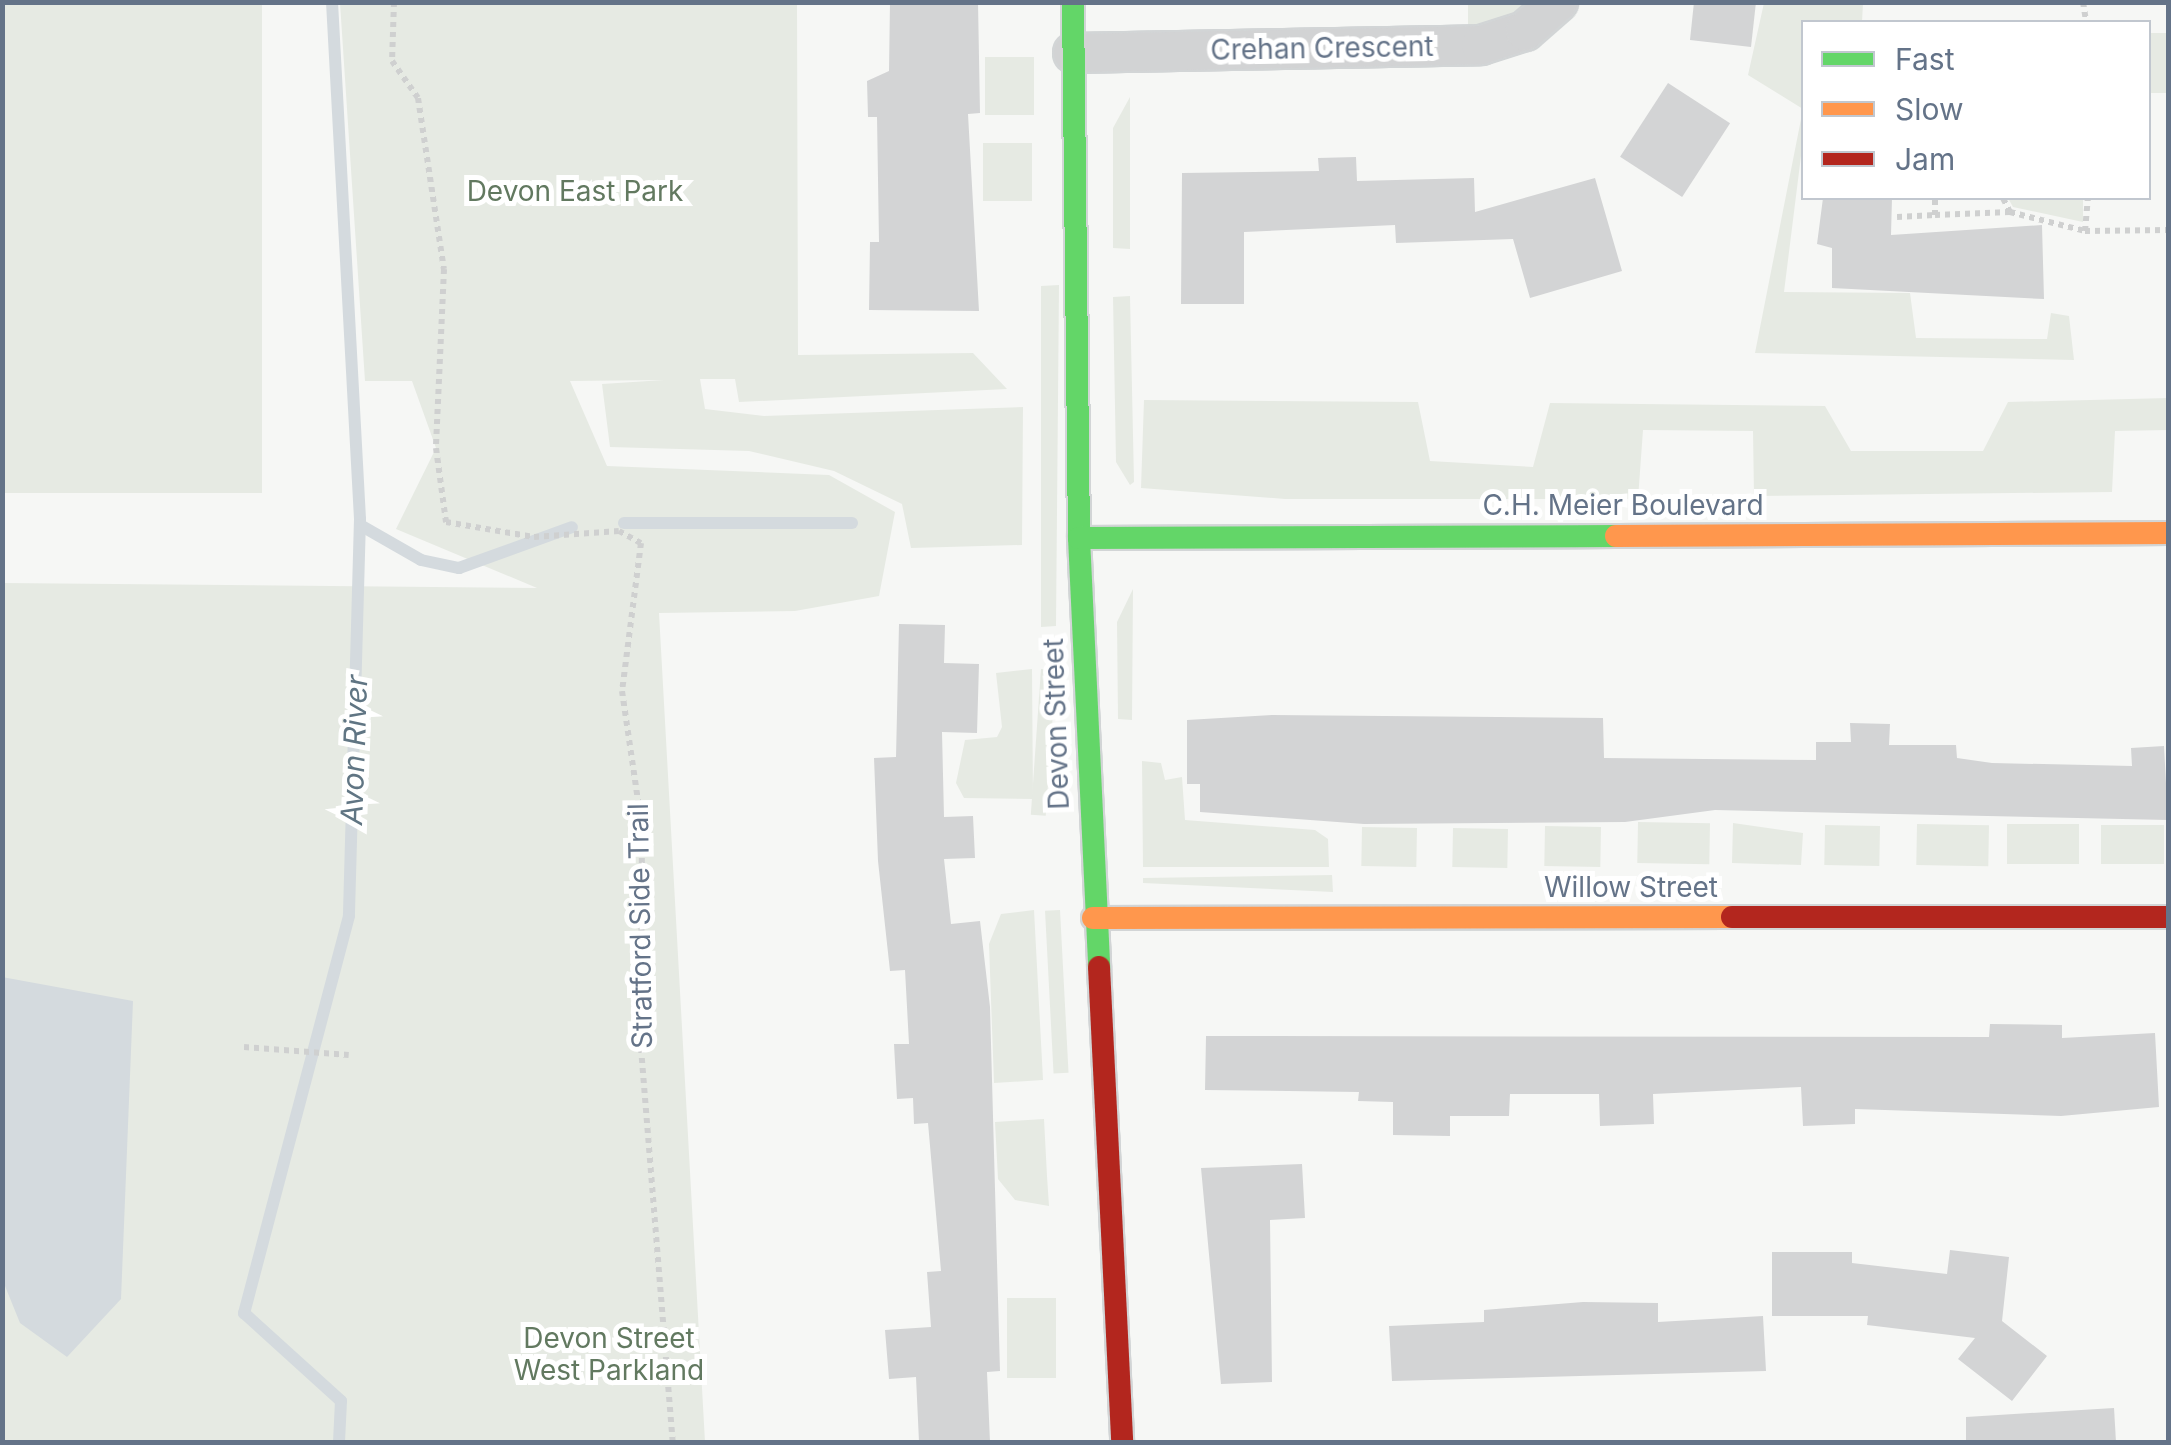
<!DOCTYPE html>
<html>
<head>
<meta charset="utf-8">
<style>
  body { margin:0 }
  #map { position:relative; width:2171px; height:1445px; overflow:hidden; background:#f6f7f5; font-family:Inter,sans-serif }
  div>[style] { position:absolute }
  .green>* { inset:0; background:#e6eae3; transform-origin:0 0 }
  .water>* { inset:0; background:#d4dade }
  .stream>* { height:12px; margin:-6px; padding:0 6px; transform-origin:6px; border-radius:6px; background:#d4dade }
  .building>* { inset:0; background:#d3d4d5; transform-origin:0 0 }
  .path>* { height:6px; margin-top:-3px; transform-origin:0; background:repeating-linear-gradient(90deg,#cfd0d0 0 5px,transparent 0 10px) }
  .roads { filter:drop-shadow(2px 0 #d2d5d6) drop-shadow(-2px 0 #d2d5d6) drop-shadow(0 2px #d2d5d6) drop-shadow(0 -2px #d2d5d6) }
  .street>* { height:38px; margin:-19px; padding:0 19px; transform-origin:19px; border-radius:19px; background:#d2d3d4 }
  .fast>* { height:22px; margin:-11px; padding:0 11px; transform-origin:11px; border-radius:11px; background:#63d668 }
  .slow>* { height:22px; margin:-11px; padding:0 11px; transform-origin:11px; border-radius:11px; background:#ff974d }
  .jam>* { height:22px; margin:-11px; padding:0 11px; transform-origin:11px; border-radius:11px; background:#b3261e }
  span { translate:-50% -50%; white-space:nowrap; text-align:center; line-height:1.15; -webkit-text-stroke:10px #fff; paint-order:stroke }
  .street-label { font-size:28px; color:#647388 }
  .park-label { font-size:28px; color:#627960 }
  .water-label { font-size:30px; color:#607583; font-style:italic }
  .frame { position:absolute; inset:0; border:5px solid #647388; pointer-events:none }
  .legend { position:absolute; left:1801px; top:20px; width:350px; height:180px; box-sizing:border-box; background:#fff; border:2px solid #c1c7cf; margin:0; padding:12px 18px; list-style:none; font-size:30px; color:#647388 }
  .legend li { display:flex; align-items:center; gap:20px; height:50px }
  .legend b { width:50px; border:2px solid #c1c7cf }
</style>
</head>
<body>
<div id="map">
  <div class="green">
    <div style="left:2px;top:3px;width:260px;height:490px"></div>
    <div style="clip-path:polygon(340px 3px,797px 3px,798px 355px,973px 353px,1007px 389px,739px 402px,735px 379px,700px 379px,705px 409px,764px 416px,1023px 407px,1022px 545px,911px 548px,902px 504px,834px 471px,749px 451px,610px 447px,602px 384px,664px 380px,570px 381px,607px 466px,829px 475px,895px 512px,879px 596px,795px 611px,659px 613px,705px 1442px,3px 1442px,3px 583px,537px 588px,396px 529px,436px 448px,412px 381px,365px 381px)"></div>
    <div style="clip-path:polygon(1468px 3px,1534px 3px,1525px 16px,1468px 30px)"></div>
    <div style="clip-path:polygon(1764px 3px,1863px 3px,1862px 22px,1804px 22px,1803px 140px,1784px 292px,1910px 293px,1916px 338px,2047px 339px,2051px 313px,2069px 316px,2074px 360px,1755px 353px,1803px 109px,1748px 75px)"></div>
    <div style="left:2148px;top:33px;width:20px;height:60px"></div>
    <div style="left:1034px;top:57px;width:58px;height:49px;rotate:90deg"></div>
    <div style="clip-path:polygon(1130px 97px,1130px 249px,1113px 248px,1113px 128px)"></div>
    <div style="left:983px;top:143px;width:49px;height:58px"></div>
    <div style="clip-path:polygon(2008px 198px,2083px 198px,2083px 222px,2013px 207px)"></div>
    <div style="clip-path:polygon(1059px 285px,1056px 626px,1041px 627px,1041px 286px)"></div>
    <div style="clip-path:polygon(1130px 296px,1134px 482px,1130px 485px,1116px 462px,1113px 297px)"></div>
    <div style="clip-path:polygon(2168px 398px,2168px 430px,2115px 431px,2112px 492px,1754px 496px,1753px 431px,1643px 430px,1638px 499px,1285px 499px,1141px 488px,1144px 400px,1418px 402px,1430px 461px,1533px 467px,1550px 403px,1825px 406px,1851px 451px,1983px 451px,2008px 402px)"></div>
    <div style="clip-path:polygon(1133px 589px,1132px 720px,1118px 719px,1117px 622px)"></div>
    <div style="clip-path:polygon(1032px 669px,1033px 799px,964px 798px,956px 783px,965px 740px,997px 737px,1002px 727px,996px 673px)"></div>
    <div style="left:1041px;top:669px;width:15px;height:146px;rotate:4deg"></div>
    <div style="clip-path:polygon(1142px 761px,1161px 763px,1165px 780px,1182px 777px,1185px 820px,1315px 830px,1328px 839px,1329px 867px,1143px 867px)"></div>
    <div style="left:1638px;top:822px;width:72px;height:41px;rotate:1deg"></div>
    <div style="clip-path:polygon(1733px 823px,1803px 833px,1801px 865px,1732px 863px)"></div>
    <div style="left:1917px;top:824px;width:72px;height:41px;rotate:1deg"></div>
    <div style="left:2007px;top:824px;width:72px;height:40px"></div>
    <div style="left:1825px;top:825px;width:55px;height:40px;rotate:1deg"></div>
    <div style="left:2101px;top:825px;width:63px;height:39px"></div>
    <div style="left:1545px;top:826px;width:56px;height:40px;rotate:1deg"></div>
    <div style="left:1362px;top:827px;width:55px;height:39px;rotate:1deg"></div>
    <div style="left:1453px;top:828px;width:55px;height:39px;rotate:1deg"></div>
    <div style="clip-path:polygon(1332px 875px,1333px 892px,1143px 883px,1143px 878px)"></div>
    <div style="clip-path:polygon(1034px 910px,1043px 1080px,994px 1083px,989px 944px,1001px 914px)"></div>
    <div style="left:1060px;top:910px;width:163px;height:15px;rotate:87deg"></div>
    <div style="clip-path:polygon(1044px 1119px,1047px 1176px,1049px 1206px,1015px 1200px,998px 1179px,995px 1122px)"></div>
    <div style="left:1056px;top:1298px;width:80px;height:49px;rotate:90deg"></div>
  </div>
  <div class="water">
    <div style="clip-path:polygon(2px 977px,133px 1001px,121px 1299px,67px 1357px,20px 1323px,3px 1281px)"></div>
  </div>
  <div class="stream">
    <div style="left:332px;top:2px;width:518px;rotate:86.9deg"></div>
    <div style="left:360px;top:519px;width:397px;rotate:91.6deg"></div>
    <div style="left:349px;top:916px;width:411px;rotate:104.8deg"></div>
    <div style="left:244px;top:1313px;width:131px;rotate:42.2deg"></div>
    <div style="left:341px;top:1401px;width:41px;rotate:92.8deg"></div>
    <div style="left:624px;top:523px;width:228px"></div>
    <div style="left:360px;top:525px;width:70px;rotate:29.8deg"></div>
    <div style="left:421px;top:560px;width:39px;rotate:12deg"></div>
    <div style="left:459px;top:568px;width:120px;rotate:-19.9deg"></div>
  </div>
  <div class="building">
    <div style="clip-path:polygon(890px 2px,978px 2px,980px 113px,968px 114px,979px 311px,869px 310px,870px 242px,879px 242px,877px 117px,868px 117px,867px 81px,889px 71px)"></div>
    <div style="clip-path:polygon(1694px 2px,1756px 2px,1751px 47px,1690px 40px)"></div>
    <div style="left:1668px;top:83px;width:74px;height:88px;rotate:33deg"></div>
    <div style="clip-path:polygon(1356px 157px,1357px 181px,1474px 178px,1475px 212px,1595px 178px,1622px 271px,1530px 298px,1513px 239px,1396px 243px,1395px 225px,1244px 232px,1244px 304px,1181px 304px,1182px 173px,1319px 171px,1318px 158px)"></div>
    <div style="clip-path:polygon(1823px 198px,1892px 198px,1891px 235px,2042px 225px,2044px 299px,1832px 288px,1832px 248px,1817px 244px)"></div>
    <div style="clip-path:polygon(899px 624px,945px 625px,944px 663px,979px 664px,977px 733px,942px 732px,944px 817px,973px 816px,975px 858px,944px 859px,951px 924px,980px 921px,990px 1007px,1000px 1371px,987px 1372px,990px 1442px,919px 1442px,916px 1377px,889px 1379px,885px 1330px,931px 1327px,927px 1272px,941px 1271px,928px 1123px,914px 1124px,913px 1098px,897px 1099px,894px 1044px,909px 1044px,905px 970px,890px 971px,878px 861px,874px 758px,896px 757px)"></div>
    <div style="clip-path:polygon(1272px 715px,1603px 718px,1604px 758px,1816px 760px,1816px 742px,1851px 742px,1850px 723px,1890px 724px,1889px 745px,1956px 745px,1957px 758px,1992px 763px,2132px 766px,2131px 748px,2164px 746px,2168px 820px,1715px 810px,1625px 822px,1364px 824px,1200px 812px,1200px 784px,1187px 784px,1187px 720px)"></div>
    <div style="clip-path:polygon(1990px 1024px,2062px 1025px,2062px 1038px,2155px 1033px,2159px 1107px,2061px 1116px,1855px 1109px,1855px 1124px,1803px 1126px,1801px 1087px,1653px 1094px,1654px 1124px,1600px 1126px,1599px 1094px,1510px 1094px,1509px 1116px,1450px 1116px,1450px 1136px,1393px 1135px,1393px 1102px,1358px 1101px,1359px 1092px,1205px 1090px,1206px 1036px,1989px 1037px)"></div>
    <div style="clip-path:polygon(1302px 1164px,1305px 1218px,1270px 1220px,1272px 1382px,1221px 1384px,1201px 1168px)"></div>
    <div style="clip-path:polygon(1950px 1250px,2009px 1257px,2002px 1321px,2047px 1356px,2012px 1401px,1958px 1359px,1975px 1338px,1867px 1325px,1868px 1316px,1772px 1316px,1772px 1252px,1852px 1252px,1852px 1263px,1947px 1274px)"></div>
    <div style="clip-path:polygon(1583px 1302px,1658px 1303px,1658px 1322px,1763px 1316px,1766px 1371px,1392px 1381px,1389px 1326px,1484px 1322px,1484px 1310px)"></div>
    <div style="clip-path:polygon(2114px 1408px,2116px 1442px,1966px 1442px,1966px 1417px)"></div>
  </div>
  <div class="path">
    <div style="left:394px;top:2px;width:59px;rotate:91.9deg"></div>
    <div style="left:392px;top:61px;width:45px;rotate:54.9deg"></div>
    <div style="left:418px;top:98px;width:173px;rotate:81.4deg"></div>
    <div style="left:444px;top:269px;width:179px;rotate:92.6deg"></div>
    <div style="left:436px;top:448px;width:75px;rotate:82.3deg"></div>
    <div style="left:446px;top:522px;width:89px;rotate:9.7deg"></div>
    <div style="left:534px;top:537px;width:85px;rotate:-4deg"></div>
    <div style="left:619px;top:531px;width:25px;rotate:29deg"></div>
    <div style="left:641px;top:543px;width:149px;rotate:97.3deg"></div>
    <div style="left:622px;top:691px;width:138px;rotate:81.7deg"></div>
    <div style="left:642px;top:828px;width:220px;rotate:90.3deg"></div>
    <div style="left:641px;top:1048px;width:395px;rotate:85.4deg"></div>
    <div style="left:2083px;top:2px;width:20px;rotate:81deg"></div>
    <div style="left:2010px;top:212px;width:77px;rotate:14.2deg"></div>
    <div style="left:2085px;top:231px;width:83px;rotate:-0.7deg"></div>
    <div style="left:1935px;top:215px;width:75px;rotate:-2.3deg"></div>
    <div style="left:2010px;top:212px;width:16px;rotate:-117deg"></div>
    <div style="left:1897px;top:217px;width:38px;rotate:-3deg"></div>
    <div style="left:1935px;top:215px;width:17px;rotate:-90deg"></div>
    <div style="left:2085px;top:231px;width:33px;rotate:-85deg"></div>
    <div style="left:244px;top:1047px;width:105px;rotate:4.4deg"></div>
  </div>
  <div class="roads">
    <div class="street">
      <div style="left:1073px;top:53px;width:408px;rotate:-1.1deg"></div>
      <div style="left:1481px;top:45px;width:46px;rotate:-17.7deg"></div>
      <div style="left:1525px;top:31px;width:44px;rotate:-41.3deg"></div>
    </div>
    <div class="fast">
      <div style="left:1073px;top:2px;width:536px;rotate:89.36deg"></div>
      <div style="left:1079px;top:538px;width:429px;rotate:87.3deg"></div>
      <div style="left:1079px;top:538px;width:537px;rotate:-0.21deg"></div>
    </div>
    <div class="slow">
      <div style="left:1616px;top:536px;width:552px;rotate:-0.31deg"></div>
      <div style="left:1093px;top:918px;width:639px;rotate:-0.09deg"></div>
    </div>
    <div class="jam">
      <div style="left:1732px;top:917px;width:436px"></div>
      <div style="left:1099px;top:967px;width:476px;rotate:87.2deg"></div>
    </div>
  </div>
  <div class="street-label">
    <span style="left:1322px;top:48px;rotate:-1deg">Crehan Crescent</span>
    <span style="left:1623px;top:505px">C.H. Meier Boulevard</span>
    <span style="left:1056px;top:724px;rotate:-92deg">Devon Street</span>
    <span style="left:1631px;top:887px">Willow Street</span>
    <span style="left:640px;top:926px;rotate:-91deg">Stratford Side Trail</span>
  </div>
  <div class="park-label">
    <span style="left:575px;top:191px">Devon East Park</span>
    <span style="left:609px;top:1354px">Devon Street<br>West Parkland</span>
  </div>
  <div class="water-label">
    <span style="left:354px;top:750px;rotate:-88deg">Avon River</span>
  </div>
  <div class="frame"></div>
  <ul class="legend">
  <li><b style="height:12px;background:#63d668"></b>Fast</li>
  <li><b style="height:12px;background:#ff974d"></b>Slow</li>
  <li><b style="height:12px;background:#b3261e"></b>Jam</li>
  </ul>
</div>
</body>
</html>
